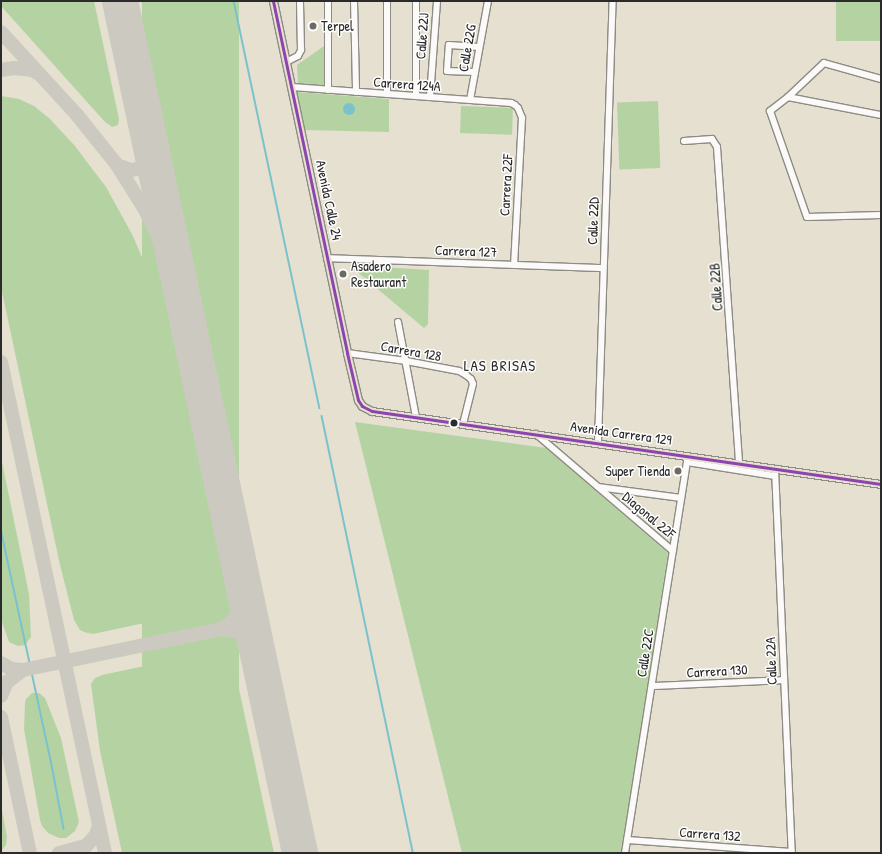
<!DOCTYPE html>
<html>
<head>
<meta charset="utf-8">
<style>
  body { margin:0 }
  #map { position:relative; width:882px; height:854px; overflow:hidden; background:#e5e0d0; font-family:"Patrick Hand",sans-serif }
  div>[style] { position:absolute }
  .green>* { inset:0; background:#b5d3a2; transform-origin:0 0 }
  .water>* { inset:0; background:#7ac2cc }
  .round { border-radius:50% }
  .stream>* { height:1.5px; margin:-0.75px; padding:0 0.75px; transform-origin:0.75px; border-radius:0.75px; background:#7ac2cc }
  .taxiway>* { height:14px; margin:-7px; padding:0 7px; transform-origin:7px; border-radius:7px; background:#ccc9c0 }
  .runway>* { height:36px; margin:-18px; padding:0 18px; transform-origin:18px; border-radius:18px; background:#ccc9c0 }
  .roads { filter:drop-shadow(1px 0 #8e8b84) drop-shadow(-1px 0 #8e8b84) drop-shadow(0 1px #8e8b84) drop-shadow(0 -1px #8e8b84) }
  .minor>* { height:6px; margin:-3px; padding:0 3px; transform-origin:3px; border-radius:3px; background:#fbfaf8 }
  .major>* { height:7px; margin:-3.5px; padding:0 3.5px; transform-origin:3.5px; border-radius:3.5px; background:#e6e1d3 }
  .bus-1>* { height:3px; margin:-1.5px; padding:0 1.5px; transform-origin:1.5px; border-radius:1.5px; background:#8e44ad }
  .dots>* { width:11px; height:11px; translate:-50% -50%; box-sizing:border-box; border:2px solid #fff; border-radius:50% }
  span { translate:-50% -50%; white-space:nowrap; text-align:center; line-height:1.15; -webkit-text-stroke:3px #fff; paint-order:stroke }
  .poi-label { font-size:14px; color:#2b2b2b }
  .left { translate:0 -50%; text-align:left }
  .right { translate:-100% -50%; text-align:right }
  .street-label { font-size:14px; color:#2b2b2b }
  .neighbourhood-label { font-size:15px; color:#2b2b2b; letter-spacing:1px }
  .frame { position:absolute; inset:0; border:2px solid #2b2b2b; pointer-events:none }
</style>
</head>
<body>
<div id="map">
  <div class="green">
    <div style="clip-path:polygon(1px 1px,94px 1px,119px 119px,118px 125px,112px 127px,105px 122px,1px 6px)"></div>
    <div style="left:142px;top:1px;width:97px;height:871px"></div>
    <div style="left:836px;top:1px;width:45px;height:40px"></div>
    <div style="clip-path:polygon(324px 46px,325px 86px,298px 84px,297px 65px)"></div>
    <div style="clip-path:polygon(297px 92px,389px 99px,389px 132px,305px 130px)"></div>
    <div style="clip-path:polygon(1px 96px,19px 99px,34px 106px,50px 119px,75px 146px,106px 187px,133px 236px,144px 262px,158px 302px,217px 584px,216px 598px,205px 610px,93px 634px,84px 632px,80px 630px,74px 620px,60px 565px,1px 287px)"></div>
    <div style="left:658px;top:101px;width:67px;height:41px;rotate:88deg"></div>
    <div style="left:461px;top:106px;width:52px;height:27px;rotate:2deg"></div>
    <div style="clip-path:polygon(349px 265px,429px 270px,428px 324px,424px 328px)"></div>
    <div style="clip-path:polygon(355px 422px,546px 448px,668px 553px,622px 853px,462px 853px)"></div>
    <div style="clip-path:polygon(1px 457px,29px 594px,31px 637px,25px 645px,18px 646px,9px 642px,1px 619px)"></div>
    <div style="clip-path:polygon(211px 652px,225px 656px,233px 664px,235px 670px,274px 853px,122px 853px,100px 751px,91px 684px,95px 678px,102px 675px)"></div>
    <div style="clip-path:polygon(32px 693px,39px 693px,45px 698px,61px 738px,79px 822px,75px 831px,66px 838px,59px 838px,48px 833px,42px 826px,40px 820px,24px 729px,25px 703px,26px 699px)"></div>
    <div style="clip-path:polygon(1px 805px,7px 837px,6px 845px,1px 851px)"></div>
  </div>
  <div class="water">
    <div class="round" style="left:343px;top:103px;width:12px;height:12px"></div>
  </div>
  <div class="stream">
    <div style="left:234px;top:1px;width:416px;rotate:78.1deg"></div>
    <div style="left:322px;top:416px;width:446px;rotate:78.2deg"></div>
    <div style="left:1px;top:529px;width:236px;rotate:77.8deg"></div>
    <div style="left:51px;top:760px;width:70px;rotate:79.3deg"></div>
  </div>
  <div class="taxiway">
    <div style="left:1px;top:32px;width:113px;rotate:47.5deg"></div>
    <div style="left:77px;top:115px;width:64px;rotate:51.3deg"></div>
    <div style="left:117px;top:165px;width:51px;rotate:57.9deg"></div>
    <div style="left:144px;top:208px;width:31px;rotate:63deg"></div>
    <div style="left:158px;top:236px;width:63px;rotate:67.5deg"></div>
    <div style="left:1px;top:70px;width:13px;rotate:-9deg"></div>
    <div style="left:14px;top:68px;width:18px;rotate:6deg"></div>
    <div style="left:32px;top:70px;width:8px;rotate:30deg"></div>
    <div style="left:117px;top:165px;width:15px;rotate:20deg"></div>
    <div style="left:131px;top:170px;width:10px;rotate:-11deg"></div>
    <div style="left:141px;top:168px;width:8px;rotate:-45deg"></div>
    <div style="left:147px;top:162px;width:21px;rotate:-85deg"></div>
    <div style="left:1px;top:362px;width:502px;rotate:78.04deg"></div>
    <div style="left:221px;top:629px;width:14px;rotate:8deg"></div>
    <div style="left:235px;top:631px;width:8px;rotate:23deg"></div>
    <div style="left:242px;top:634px;width:15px;rotate:42deg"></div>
    <div style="left:253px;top:644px;width:10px;rotate:61deg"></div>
    <div style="left:1px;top:663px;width:13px;rotate:29deg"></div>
    <div style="left:12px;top:669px;width:11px;rotate:5deg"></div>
    <div style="left:23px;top:670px;width:20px;rotate:143deg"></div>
    <div style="left:7px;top:682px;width:15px;rotate:113deg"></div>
    <div style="left:23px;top:670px;width:202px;rotate:-11.7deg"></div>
    <div style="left:221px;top:629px;width:9px;rotate:-32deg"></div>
    <div style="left:229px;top:624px;width:13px;rotate:-45deg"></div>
    <div style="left:238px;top:615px;width:25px;rotate:-76deg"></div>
    <div style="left:1px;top:717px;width:139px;rotate:78deg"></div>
    <div style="left:59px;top:853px;width:28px;rotate:-15deg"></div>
    <div style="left:86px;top:846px;width:15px;rotate:-48deg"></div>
    <div style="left:96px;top:835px;width:10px;rotate:-73deg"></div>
  </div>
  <div class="runway">
    <div style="left:120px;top:1px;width:871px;rotate:78.07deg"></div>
  </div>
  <div class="roads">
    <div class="minor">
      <div style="left:328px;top:1px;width:89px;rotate:90deg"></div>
      <div style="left:354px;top:1px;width:91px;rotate:88.7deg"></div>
      <div style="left:286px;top:62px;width:13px;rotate:-27deg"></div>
      <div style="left:298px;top:56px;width:7px;rotate:-63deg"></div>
      <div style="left:301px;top:50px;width:49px;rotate:-91.2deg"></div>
      <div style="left:475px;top:72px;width:28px;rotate:-178deg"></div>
      <div style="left:447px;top:71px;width:26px;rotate:-86deg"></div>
      <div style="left:449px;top:45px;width:30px;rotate:4deg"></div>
      <div style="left:881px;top:79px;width:59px;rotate:-164.3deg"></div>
      <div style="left:824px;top:63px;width:50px;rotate:136.6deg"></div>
      <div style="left:788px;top:97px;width:23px;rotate:142deg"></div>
      <div style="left:770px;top:111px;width:112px;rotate:70.8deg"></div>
      <div style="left:807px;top:217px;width:74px;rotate:-1.5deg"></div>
      <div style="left:292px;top:87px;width:220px;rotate:4.2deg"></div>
      <div style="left:511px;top:103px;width:4px;rotate:27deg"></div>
      <div style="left:515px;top:105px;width:4px;rotate:45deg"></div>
      <div style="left:518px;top:108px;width:11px;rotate:68deg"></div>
      <div style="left:522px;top:118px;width:147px;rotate:93.1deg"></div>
      <div style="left:387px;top:94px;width:93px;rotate:-90deg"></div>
      <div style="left:416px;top:96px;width:95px;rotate:-90deg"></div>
      <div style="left:430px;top:97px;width:96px;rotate:-85.8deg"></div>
      <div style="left:788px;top:97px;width:95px;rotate:11deg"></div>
      <div style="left:470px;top:100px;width:101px;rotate:-79.7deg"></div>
      <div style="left:684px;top:141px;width:28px;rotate:-4deg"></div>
      <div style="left:712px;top:139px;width:9px;rotate:58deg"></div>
      <div style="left:717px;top:147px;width:318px;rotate:86deg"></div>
      <div style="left:327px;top:258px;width:276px;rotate:2.1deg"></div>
      <div style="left:398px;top:322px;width:97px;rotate:79.3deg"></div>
      <div style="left:347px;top:353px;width:60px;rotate:7.7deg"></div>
      <div style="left:406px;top:361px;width:54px;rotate:10.7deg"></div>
      <div style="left:459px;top:371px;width:8px;rotate:30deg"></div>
      <div style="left:466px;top:375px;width:6px;rotate:39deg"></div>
      <div style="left:471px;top:379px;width:5px;rotate:68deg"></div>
      <div style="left:473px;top:384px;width:41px;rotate:104deg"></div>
      <div style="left:536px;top:434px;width:180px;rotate:40.5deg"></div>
      <div style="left:598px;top:442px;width:441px;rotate:-88.1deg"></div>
      <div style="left:687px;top:462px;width:89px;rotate:9deg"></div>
      <div style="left:775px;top:469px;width:384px;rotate:87.5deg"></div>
      <div style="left:598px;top:487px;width:84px;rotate:7.5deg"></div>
      <div style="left:652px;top:686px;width:131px;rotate:-2.6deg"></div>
      <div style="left:627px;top:840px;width:165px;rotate:4.2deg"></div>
      <div style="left:625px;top:853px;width:401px;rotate:-81deg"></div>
    </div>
    <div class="major">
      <div style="left:273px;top:1px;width:360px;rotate:78.1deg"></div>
      <div style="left:347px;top:353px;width:48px;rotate:76.8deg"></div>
      <div style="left:358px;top:400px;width:7px;rotate:56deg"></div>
      <div style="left:362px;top:406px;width:11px;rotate:27deg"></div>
      <div style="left:372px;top:411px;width:514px;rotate:8.16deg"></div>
    </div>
  </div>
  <div class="bus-1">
    <div style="left:273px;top:1px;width:360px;rotate:78.1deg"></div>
    <div style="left:347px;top:353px;width:48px;rotate:76.8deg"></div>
    <div style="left:358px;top:400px;width:7px;rotate:56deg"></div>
    <div style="left:362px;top:406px;width:11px;rotate:27deg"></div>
    <div style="left:372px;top:411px;width:514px;rotate:8.16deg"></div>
  </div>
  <div class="dots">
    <div style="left:313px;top:26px;background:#6c6a65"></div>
    <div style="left:343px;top:274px;background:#6c6a65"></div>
    <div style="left:454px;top:423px;background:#2b2b2b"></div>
    <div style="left:678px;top:471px;background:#6c6a65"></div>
  </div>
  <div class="poi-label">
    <span class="left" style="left:321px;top:26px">Terpel</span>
    <span class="left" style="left:351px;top:274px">Asadero<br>Restaurant</span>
    <span class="right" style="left:670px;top:471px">Super Tienda</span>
  </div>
  <div class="street-label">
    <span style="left:422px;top:36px;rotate:-86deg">Calle 22J</span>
    <span style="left:467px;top:48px;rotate:-80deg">Calle 22G</span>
    <span style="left:407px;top:84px;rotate:4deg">Carrera 124A</span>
    <span style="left:506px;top:185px;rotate:-87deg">Carrera 22F</span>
    <span style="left:329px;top:200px;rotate:78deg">Avenida Calle 24</span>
    <span style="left:593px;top:221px;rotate:-88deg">Calle 22D</span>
    <span style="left:466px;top:251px;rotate:2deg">Carrera 127</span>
    <span style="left:716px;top:287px;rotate:-94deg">Calle 22B</span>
    <span style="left:411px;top:351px;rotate:10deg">Carrera 128</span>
    <span style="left:621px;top:433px;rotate:8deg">Avenida Carrera 129</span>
    <span style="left:649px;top:515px;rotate:40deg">Diagonal 22F</span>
    <span style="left:645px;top:653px;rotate:-81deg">Calle 22C</span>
    <span style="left:771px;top:661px;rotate:-92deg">Calle 22A</span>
    <span style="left:717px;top:671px;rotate:-3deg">Carrera 130</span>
    <span style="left:710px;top:834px;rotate:4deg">Carrera 132</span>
  </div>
  <div class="neighbourhood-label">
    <span style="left:500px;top:366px">LAS BRISAS</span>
  </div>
  <div class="frame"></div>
</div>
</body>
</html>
